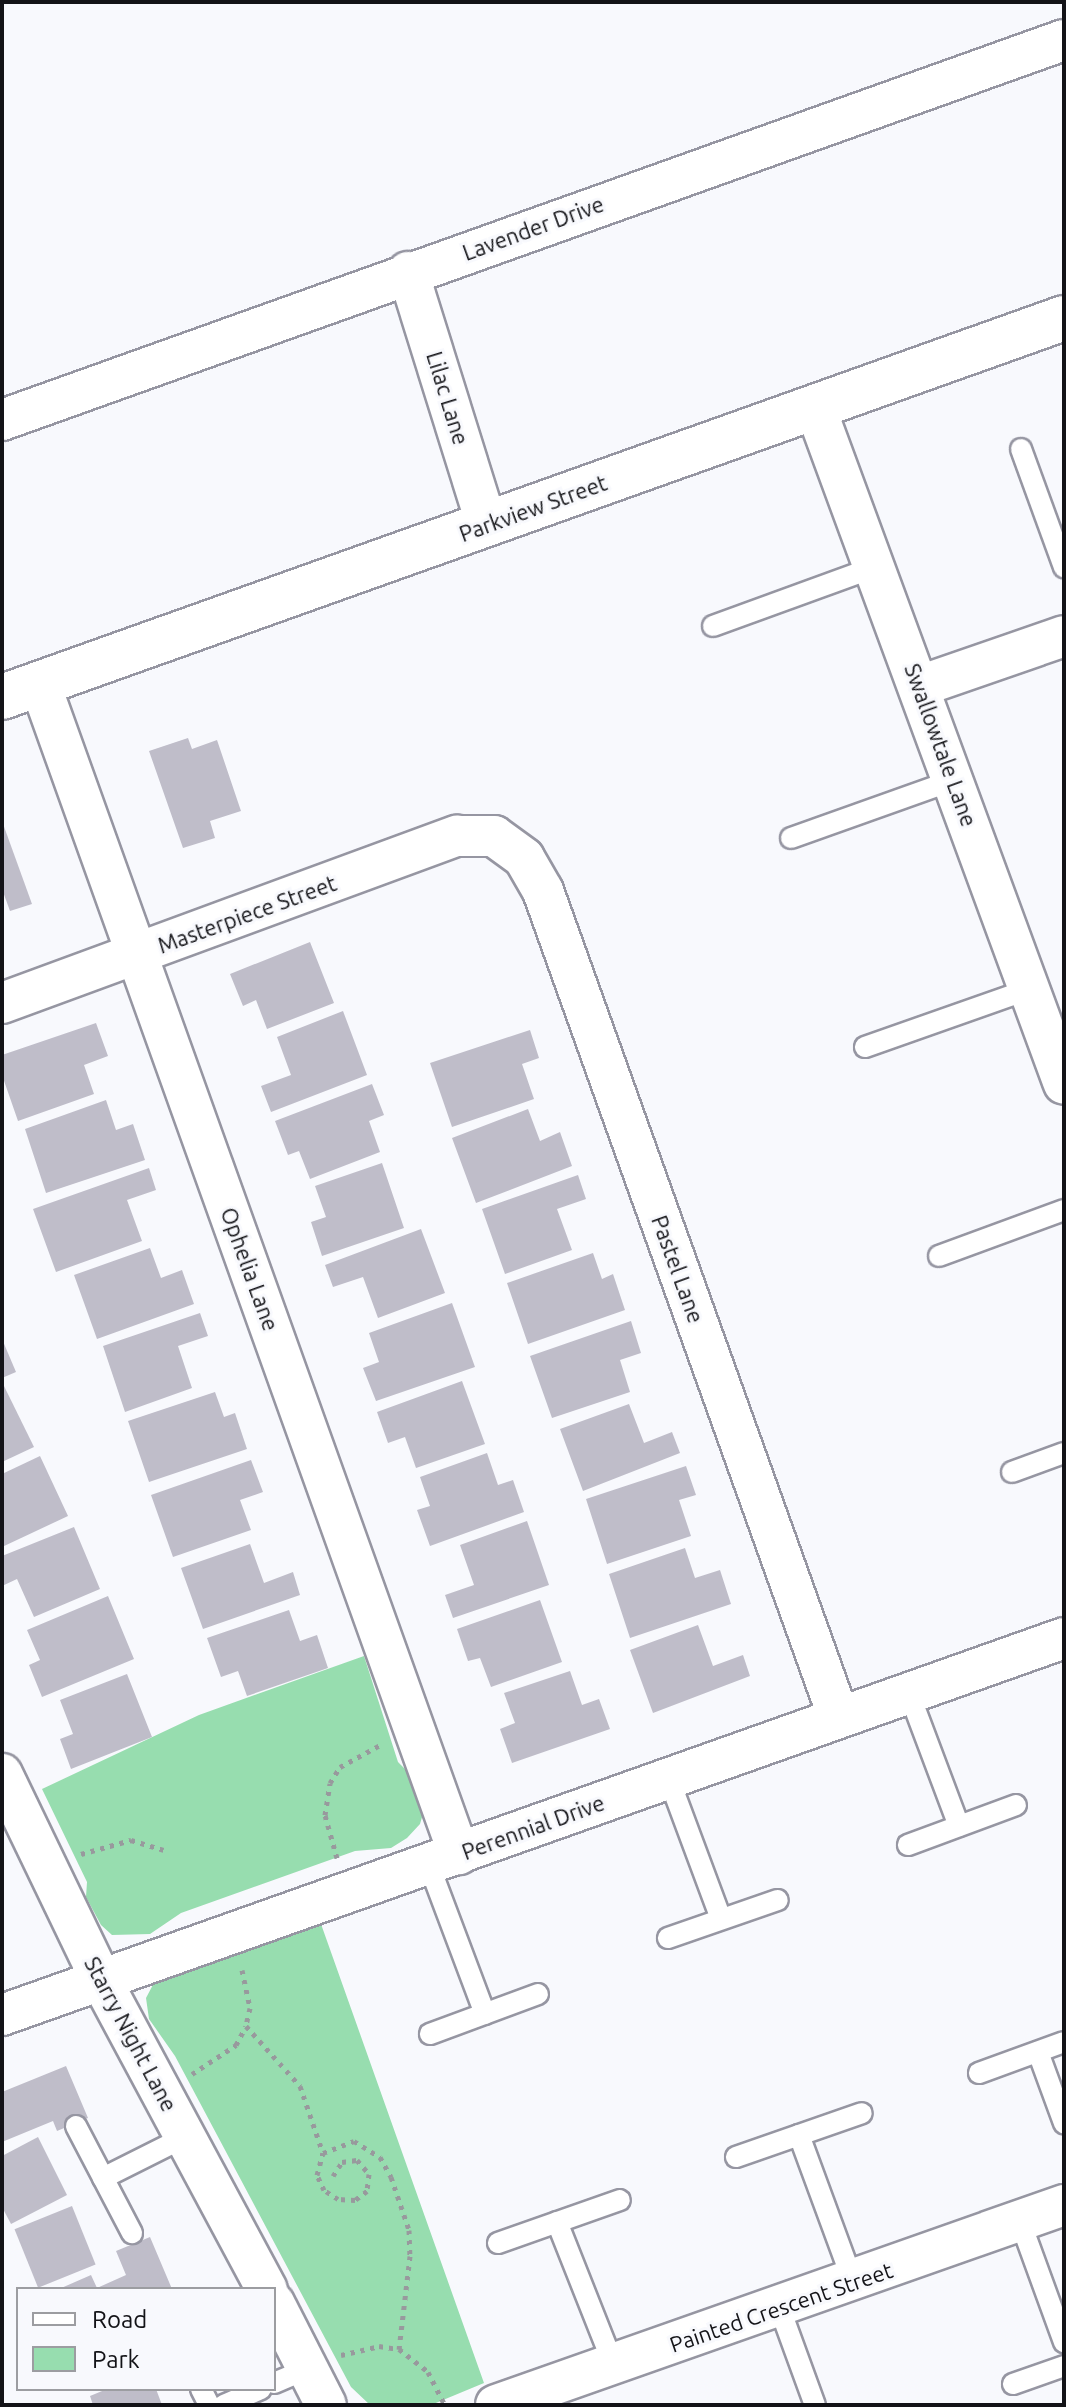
<!DOCTYPE html>
<html>
<head>
<meta charset="utf-8">
<style>
  body { margin:0 }
  #map { position:relative; width:1066px; height:2407px; overflow:hidden; background:#f8f9fd; font-family:Ubuntu,sans-serif }
  div>[style] { position:absolute }
  .green>* { inset:0; background:#97ddaf }
  .building>* { inset:0; background:#bfbdc9; transform-origin:0 0 }
  .path>* { height:5px; margin-top:-2.5px; transform-origin:0; background:repeating-linear-gradient(90deg,#98999d 0 4px,transparent 0 10px) }
  .roads { filter:drop-shadow(2px 0 #9696a2) drop-shadow(-2px 0 #9696a2) drop-shadow(0 2px #9696a2) drop-shadow(0 -2px #9696a2) }
  .lane>* { height:20px; margin:-10px; padding:0 10px; transform-origin:10px; border-radius:10px; background:#fff }
  .street>* { height:40px; margin:-20px; padding:0 20px; transform-origin:20px; border-radius:20px; background:#fff }
  .secondary>* { height:44px; margin:-22px; padding:0 22px; transform-origin:22px; border-radius:22px; background:#fff }
  span { translate:-50% -50%; white-space:nowrap; text-align:center; line-height:1.15; -webkit-text-stroke:6px #f8f9fd; paint-order:stroke }
  .street-label { font-size:22px; color:#131317 }
  .frame { position:absolute; inset:0; border:4px solid #131317; pointer-events:none }
  .legend { position:absolute; left:16px; top:2287px; width:260px; height:104px; box-sizing:border-box; background:#f8f9fd; border:2px solid #9c9da1; margin:0; padding:10px 14px; list-style:none; font-size:24px; color:#131317 }
  .legend li { display:flex; align-items:center; gap:16px; height:40px }
  .legend b { width:40px; border:2px solid #9c9da1 }
</style>
</head>
<body>
<div id="map">
  <div class="green">
    <div style="clip-path:polygon(364px 1656px,398px 1762px,411px 1775px,425px 1807px,420px 1824px,407px 1838px,391px 1848px,355px 1851px,181px 1913px,150px 1934px,112px 1935px,101px 1925px,86px 1897px,87px 1882px,42px 1789px,199px 1715px)"></div>
    <div style="clip-path:polygon(321px 1924px,484px 2383px,431px 2405px,370px 2405px,351px 2387px,175px 2056px,149px 2019px,146px 1998px,156px 1979px)"></div>
  </div>
  <div class="building">
    <div style="clip-path:polygon(188px 738px,192px 749px,217px 740px,241px 811px,210px 821px,215px 838px,183px 848px,149px 751px)"></div>
    <div style="clip-path:polygon(2px 821px,32px 904px,10px 911px,2px 889px)"></div>
    <div style="clip-path:polygon(310px 942px,334px 1003px,267px 1029px,256px 1000px,243px 1006px,230px 974px)"></div>
    <div style="clip-path:polygon(343px 1011px,367px 1075px,271px 1112px,261px 1086px,291px 1075px,277px 1037px)"></div>
    <div style="clip-path:polygon(96px 1023px,108px 1056px,84px 1065px,94px 1094px,18px 1121px,2px 1075px,2px 1055px)"></div>
    <div style="clip-path:polygon(530px 1030px,539px 1058px,522px 1064px,534px 1099px,452px 1127px,430px 1063px)"></div>
    <div style="clip-path:polygon(372px 1084px,384px 1115px,369px 1121px,380px 1152px,310px 1179px,299px 1151px,288px 1155px,275px 1121px)"></div>
    <div style="clip-path:polygon(106px 1100px,116px 1130px,133px 1124px,145px 1160px,46px 1193px,25px 1129px)"></div>
    <div style="clip-path:polygon(528px 1109px,540px 1141px,560px 1132px,572px 1166px,476px 1203px,452px 1138px)"></div>
    <div style="clip-path:polygon(382px 1163px,404px 1228px,322px 1256px,311px 1222px,326px 1217px,315px 1186px)"></div>
    <div style="clip-path:polygon(149px 1168px,156px 1190px,127px 1200px,142px 1241px,56px 1272px,33px 1209px)"></div>
    <div style="clip-path:polygon(578px 1175px,586px 1199px,557px 1209px,572px 1250px,505px 1274px,482px 1209px)"></div>
    <div style="clip-path:polygon(421px 1229px,445px 1293px,378px 1318px,363px 1277px,333px 1287px,325px 1265px)"></div>
    <div style="clip-path:polygon(150px 1248px,161px 1278px,182px 1270px,194px 1304px,97px 1339px,74px 1275px)"></div>
    <div style="clip-path:polygon(593px 1253px,602px 1279px,613px 1274px,625px 1310px,528px 1344px,507px 1283px)"></div>
    <div style="clip-path:polygon(452px 1303px,475px 1367px,376px 1401px,363px 1368px,379px 1362px,369px 1333px)"></div>
    <div style="clip-path:polygon(200px 1313px,208px 1336px,178px 1346px,192px 1388px,125px 1412px,103px 1346px)"></div>
    <div style="clip-path:polygon(631px 1321px,641px 1353px,620px 1360px,630px 1392px,552px 1418px,530px 1356px)"></div>
    <div style="clip-path:polygon(2px 1339px,16px 1372px,2px 1378px)"></div>
    <div style="clip-path:polygon(462px 1381px,485px 1444px,416px 1468px,405px 1437px,388px 1443px,377px 1412px)"></div>
    <div style="clip-path:polygon(4px 1386px,34px 1447px,2px 1462px,2px 1387px)"></div>
    <div style="clip-path:polygon(215px 1392px,224px 1417px,235px 1413px,247px 1449px,149px 1482px,128px 1421px)"></div>
    <div style="clip-path:polygon(629px 1404px,644px 1443px,672px 1432px,680px 1453px,583px 1491px,560px 1429px)"></div>
    <div style="clip-path:polygon(487px 1453px,498px 1485px,513px 1480px,524px 1512px,430px 1546px,417px 1510px,430px 1506px,420px 1477px)"></div>
    <div style="clip-path:polygon(40px 1456px,68px 1516px,2px 1547px,2px 1474px)"></div>
    <div style="clip-path:polygon(251px 1460px,263px 1492px,240px 1500px,251px 1530px,173px 1557px,151px 1495px)"></div>
    <div style="clip-path:polygon(686px 1466px,696px 1495px,679px 1500px,691px 1536px,607px 1564px,586px 1499px)"></div>
    <div style="clip-path:polygon(527px 1521px,549px 1585px,453px 1618px,445px 1595px,474px 1585px,460px 1545px)"></div>
    <div style="clip-path:polygon(74px 1527px,100px 1589px,34px 1617px,17px 1579px,2px 1586px,2px 1556px)"></div>
    <div style="clip-path:polygon(250px 1544px,264px 1583px,293px 1572px,300px 1595px,203px 1629px,181px 1568px)"></div>
    <div style="clip-path:polygon(685px 1548px,695px 1578px,720px 1570px,731px 1604px,630px 1638px,609px 1574px)"></div>
    <div style="clip-path:polygon(108px 1596px,134px 1659px,42px 1697px,29px 1665px,40px 1660px,27px 1630px)"></div>
    <div style="clip-path:polygon(540px 1600px,562px 1662px,491px 1687px,480px 1658px,468px 1661px,457px 1629px)"></div>
    <div style="clip-path:polygon(289px 1610px,300px 1641px,317px 1635px,328px 1668px,247px 1696px,238px 1671px,221px 1677px,207px 1638px)"></div>
    <div style="clip-path:polygon(698px 1625px,713px 1666px,743px 1655px,750px 1676px,653px 1713px,630px 1650px)"></div>
    <div style="clip-path:polygon(570px 1671px,582px 1705px,599px 1699px,610px 1729px,512px 1763px,500px 1729px,515px 1723px,504px 1693px)"></div>
    <div style="clip-path:polygon(127px 1674px,152px 1737px,71px 1769px,60px 1739px,73px 1734px,60px 1700px)"></div>
    <div style="clip-path:polygon(66px 2066px,88px 2118px,57px 2131px,53px 2121px,2px 2142px,2px 2092px)"></div>
    <div style="clip-path:polygon(38px 2137px,67px 2195px,11px 2224px,2px 2207px,2px 2156px)"></div>
    <div style="left:72px;top:2206px;width:63px;height:62px;rotate:68deg"></div>
    <div style="clip-path:polygon(150px 2237px,172px 2289px,59px 2289px,91px 2275px,97px 2288px,126px 2275px,116px 2251px)"></div>
    <div style="clip-path:polygon(107px 2389px,156px 2389px,162px 2405px,93px 2405px,90px 2396px)"></div>
  </div>
  <div class="path">
    <div style="left:81px;top:1854px;width:52px;rotate:-15.6deg"></div>
    <div style="left:131px;top:1840px;width:34px;rotate:17deg"></div>
    <div style="left:337px;top:1858px;width:45px;rotate:-105.6deg"></div>
    <div style="left:325px;top:1815px;width:32px;rotate:-81deg"></div>
    <div style="left:330px;top:1783px;width:19px;rotate:-58deg"></div>
    <div style="left:340px;top:1767px;width:46px;rotate:-28.8deg"></div>
    <div style="left:242px;top:1970px;width:39px;rotate:78deg"></div>
    <div style="left:250px;top:2008px;width:18px;rotate:103deg"></div>
    <div style="left:246px;top:2026px;width:81px;rotate:48deg"></div>
    <div style="left:300px;top:2086px;width:71px;rotate:71.1deg"></div>
    <div style="left:192px;top:2074px;width:53px;rotate:-33.4deg"></div>
    <div style="left:236px;top:2045px;width:21px;rotate:-62deg"></div>
    <div style="left:333px;top:2176px;width:17px;rotate:-57deg"></div>
    <div style="left:342px;top:2162px;width:15px;rotate:-8deg"></div>
    <div style="left:357px;top:2160px;width:18px;rotate:49deg"></div>
    <div style="left:369px;top:2174px;width:17px;rotate:97deg"></div>
    <div style="left:367px;top:2191px;width:15px;rotate:143deg"></div>
    <div style="left:355px;top:2200px;width:17px;rotate:-177deg"></div>
    <div style="left:338px;top:2199px;width:17px;rotate:-147deg"></div>
    <div style="left:324px;top:2190px;width:17px;rotate:-115deg"></div>
    <div style="left:317px;top:2175px;width:23px;rotate:-75deg"></div>
    <div style="left:323px;top:2153px;width:33px;rotate:-21deg"></div>
    <div style="left:354px;top:2141px;width:31px;rotate:32deg"></div>
    <div style="left:380px;top:2157px;width:23px;rotate:61deg"></div>
    <div style="left:391px;top:2177px;width:56px;rotate:71.2deg"></div>
    <div style="left:409px;top:2230px;width:26px;rotate:88deg"></div>
    <div style="left:410px;top:2256px;width:94px;rotate:96.7deg"></div>
    <div style="left:399px;top:2349px;width:37px;rotate:38deg"></div>
    <div style="left:428px;top:2372px;width:37px;rotate:63deg"></div>
    <div style="left:341px;top:2355px;width:39px;rotate:-13deg"></div>
    <div style="left:379px;top:2346px;width:20px;rotate:9deg"></div>
  </div>
  <div class="roads">
    <div class="lane">
      <div style="left:1021px;top:449px;width:126px;rotate:70deg"></div>
      <div style="left:713px;top:626px;width:172px;rotate:-20deg"></div>
      <div style="left:791px;top:838px;width:173px;rotate:-19.6deg"></div>
      <div style="left:865px;top:1047px;width:175px;rotate:-19.4deg"></div>
      <div style="left:939px;top:1256px;width:133px;rotate:-20.2deg"></div>
      <div style="left:1012px;top:1472px;width:55px;rotate:-20.1deg"></div>
      <div style="left:909px;top:1693px;width:142px;rotate:69.4deg"></div>
      <div style="left:669px;top:1779px;width:149px;rotate:69.6deg"></div>
      <div style="left:908px;top:1845px;width:115px;rotate:-20.3deg"></div>
      <div style="left:429px;top:1865px;width:159px;rotate:69.4deg"></div>
      <div style="left:668px;top:1938px;width:116px;rotate:-19.1deg"></div>
      <div style="left:430px;top:2034px;width:115px;rotate:-20.3deg"></div>
      <div style="left:1038px;top:2052px;width:76px;rotate:69.9deg"></div>
      <div style="left:979px;top:2073px;width:90px;rotate:-20deg"></div>
      <div style="left:76px;top:2126px;width:121px;rotate:62.4deg"></div>
      <div style="left:799px;top:2135px;width:157px;rotate:69.8deg"></div>
      <div style="left:736px;top:2157px;width:133px;rotate:-19.2deg"></div>
      <div style="left:103px;top:2178px;width:92px;rotate:-26.6deg"></div>
      <div style="left:1020px;top:2221px;width:129px;rotate:70deg"></div>
      <div style="left:557px;top:2222px;width:155px;rotate:68.4deg"></div>
      <div style="left:498px;top:2243px;width:129px;rotate:-19.4deg"></div>
      <div style="left:780px;top:2309px;width:102px;rotate:70deg"></div>
      <div style="left:274px;top:2383px;width:38px;rotate:-23deg"></div>
      <div style="left:1013px;top:2384px;width:54px;rotate:-19.4deg"></div>
      <div style="left:201px;top:2389px;width:18px;rotate:63deg"></div>
      <div style="left:224px;top:2405px;width:40px;rotate:-23.4deg"></div>
    </div>
    <div class="street">
      <div style="left:408px;top:272px;width:265px;rotate:72.7deg"></div>
      <div style="left:815px;top:407px;width:721px;rotate:69.81deg"></div>
      <div style="left:2px;top:420px;width:1128px;rotate:-19.69deg"></div>
      <div style="left:40px;top:684px;width:1243px;rotate:70.3deg"></div>
      <div style="left:920px;top:686px;width:152px;rotate:-19.1deg"></div>
      <div style="left:2px;top:1003px;width:485px;rotate:-20.2deg"></div>
      <div style="left:457px;top:836px;width:37px"></div>
      <div style="left:494px;top:836px;width:37px;rotate:36deg"></div>
      <div style="left:524px;top:858px;width:38px;rotate:60deg"></div>
      <div style="left:543px;top:891px;width:878px;rotate:70.31deg"></div>
      <div style="left:2px;top:1774px;width:229px;rotate:64.3deg"></div>
      <div style="left:101px;top:1980px;width:351px;rotate:61.8deg"></div>
      <div style="left:2px;top:2015px;width:1127px;rotate:-19.54deg"></div>
      <div style="left:274px;top:2303px;width:114px;rotate:63deg"></div>
      <div style="left:496px;top:2405px;width:602px;rotate:-19.4deg"></div>
    </div>
    <div class="secondary">
      <div style="left:2px;top:697px;width:1128px;rotate:-19.64deg"></div>
    </div>
  </div>
  <div class="street-label">
    <span style="left:533px;top:228px;rotate:-20deg">Lavender Drive</span>
    <span style="left:448px;top:398px;rotate:73deg">Lilac Lane</span>
    <span style="left:533px;top:508px;rotate:-20deg">Parkview Street</span>
    <span style="left:941px;top:745px;rotate:70deg">Swallowtale Lane</span>
    <span style="left:247px;top:914px;rotate:-20deg">Masterpiece Street</span>
    <span style="left:250px;top:1269px;rotate:70deg">Ophelia Lane</span>
    <span style="left:678px;top:1269px;rotate:70deg">Pastel Lane</span>
    <span style="left:533px;top:1827px;rotate:-20deg">Perennial Drive</span>
    <span style="left:131px;top:2034px;rotate:62deg">Starry Night Lane</span>
    <span style="left:781px;top:2307px;rotate:-19deg">Painted Crescent Street</span>
  </div>
  <div class="frame"></div>
  <ul class="legend">
  <li><b style="height:10px;background:#fff"></b>Road</li>
  <li><b style="height:22px;background:#97ddaf"></b>Park</li>
  </ul>
</div>
</body>
</html>
